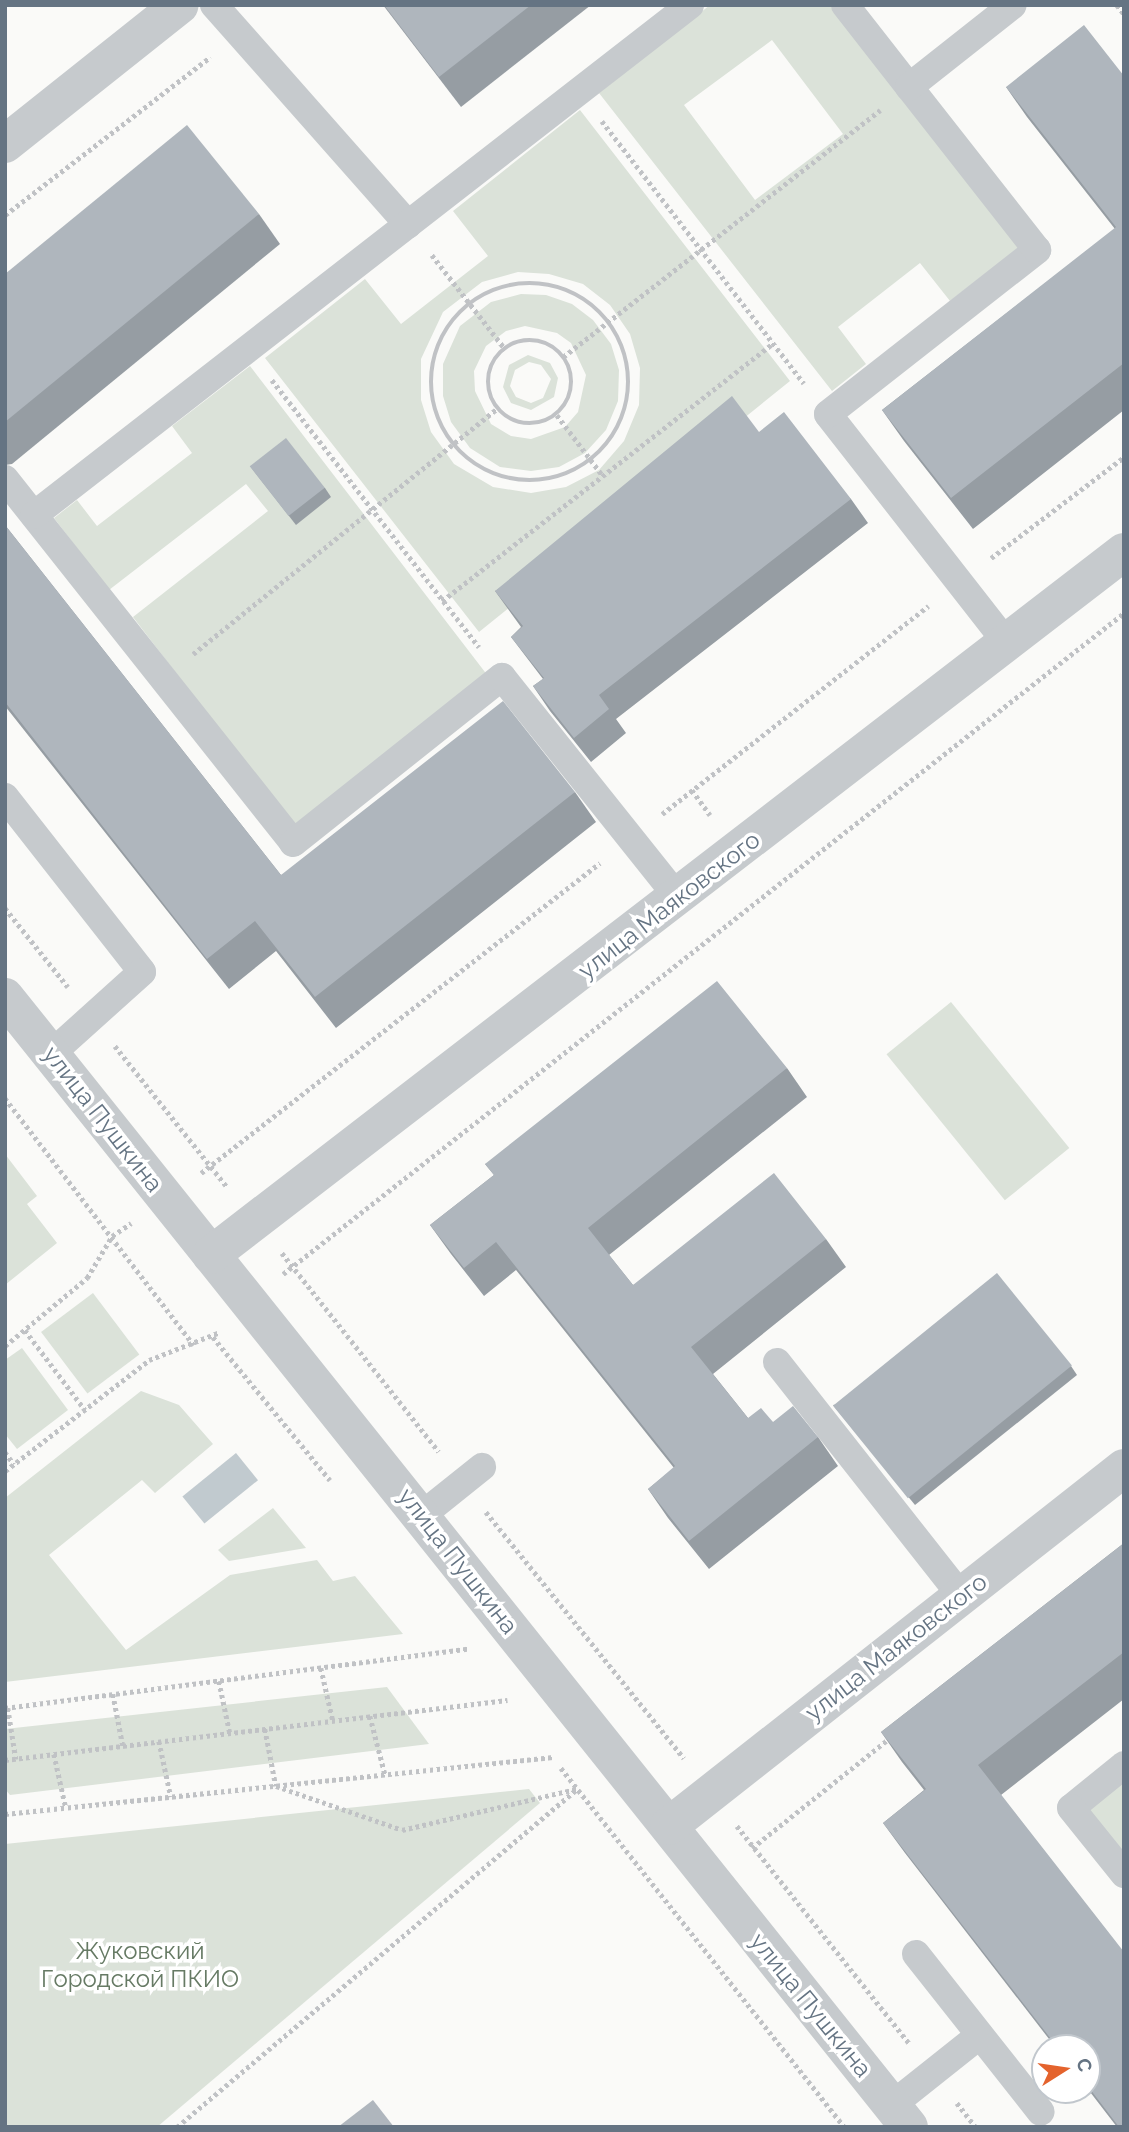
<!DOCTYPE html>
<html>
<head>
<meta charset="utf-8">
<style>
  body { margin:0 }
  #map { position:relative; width:1129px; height:2132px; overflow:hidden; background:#fafaf8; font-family:Raleway,sans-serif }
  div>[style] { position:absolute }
  .green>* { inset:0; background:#dbe2d9; transform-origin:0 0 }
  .water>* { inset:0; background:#c1cacf; transform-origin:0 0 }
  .path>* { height:4.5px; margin-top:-2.25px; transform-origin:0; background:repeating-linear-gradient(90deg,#c0c2c5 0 3.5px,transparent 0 7px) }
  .path>.ring { margin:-2.25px; padding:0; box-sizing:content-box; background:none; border:4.5px solid #c0c2c5; border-radius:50% }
  .service>* { height:28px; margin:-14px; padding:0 14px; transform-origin:14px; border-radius:14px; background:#c6cacd }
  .minor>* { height:38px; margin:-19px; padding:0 19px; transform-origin:19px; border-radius:19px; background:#c6cacd }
  .tertiary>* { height:38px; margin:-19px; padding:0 19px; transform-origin:19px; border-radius:19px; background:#c6cacd }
  .wall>* { inset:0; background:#969da3 }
  .building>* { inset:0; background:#afb6bd; transform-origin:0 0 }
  span { translate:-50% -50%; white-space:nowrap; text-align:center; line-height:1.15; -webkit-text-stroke:7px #fff; paint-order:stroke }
  .street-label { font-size:24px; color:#657483 }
  .park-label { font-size:24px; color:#667a64 }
  .frame { position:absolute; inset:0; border:7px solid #657483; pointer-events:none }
  .north { position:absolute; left:1031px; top:2034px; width:70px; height:70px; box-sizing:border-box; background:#fff; border:2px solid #c1c7cd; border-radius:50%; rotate:78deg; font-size:19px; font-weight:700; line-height:28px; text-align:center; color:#657483 }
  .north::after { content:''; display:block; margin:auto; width:24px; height:32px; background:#e4632d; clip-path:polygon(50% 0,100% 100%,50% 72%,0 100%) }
</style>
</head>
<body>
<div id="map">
  <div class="green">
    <div style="clip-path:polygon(evenodd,710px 5px,833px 5px,1021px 246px,950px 301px,920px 263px,838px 327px,866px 364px,832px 391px,599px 93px,710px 5px,772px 40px,843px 134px,755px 200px,684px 105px,772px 40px)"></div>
    <div style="clip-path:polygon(evenodd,580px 110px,790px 381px,479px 632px,265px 358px,365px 279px,401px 324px,488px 256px,453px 211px,580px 110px,518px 272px,549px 274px,583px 284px,610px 305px,630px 334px,640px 368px,639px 405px,624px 441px,599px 470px,566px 487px,531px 493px,493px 487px,454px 464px,431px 432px,421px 400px,421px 359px,443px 312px,482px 282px,518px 272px)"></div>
    <div style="clip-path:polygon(evenodd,521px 294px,546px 295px,572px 304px,593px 320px,611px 344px,619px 370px,618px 401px,606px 430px,585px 453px,559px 467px,531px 471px,500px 467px,470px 448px,451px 422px,443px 396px,443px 364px,460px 326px,491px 302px,521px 294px,525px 326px,557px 333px,571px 343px,586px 375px,578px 412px,565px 427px,531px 439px,511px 436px,491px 424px,475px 391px,474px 371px,486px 346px,506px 331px,525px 326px)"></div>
    <div style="clip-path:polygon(evenodd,528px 355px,550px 363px,558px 378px,554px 397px,531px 410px,511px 403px,503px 387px,509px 365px,528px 355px,529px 362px,541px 365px,551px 379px,543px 398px,531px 403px,516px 397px,510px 386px,515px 370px,529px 362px)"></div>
    <div style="clip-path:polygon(250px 366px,488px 676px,293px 826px,133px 617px,268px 511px,246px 484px,109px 590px,54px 518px,77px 500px,97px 526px,192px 453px,172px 426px)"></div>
    <div style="left:951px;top:1002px;width:188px;height:83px;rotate:51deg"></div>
    <div style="clip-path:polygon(5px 1154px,37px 1196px,27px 1204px,57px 1243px,5px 1285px)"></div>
    <div style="left:93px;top:1293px;width:77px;height:65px;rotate:53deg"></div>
    <div style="clip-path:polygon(22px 1348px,68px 1410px,17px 1449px,5px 1434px,5px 1360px)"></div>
    <div style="clip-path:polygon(141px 1391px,179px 1405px,213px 1444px,155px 1493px,142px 1480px,49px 1555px,126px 1650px,230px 1575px,317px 1560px,333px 1581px,355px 1576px,403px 1634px,5px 1682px,5px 1498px)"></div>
    <div style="clip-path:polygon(273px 1508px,306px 1548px,229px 1561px,218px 1550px)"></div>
    <div style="clip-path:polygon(387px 1687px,429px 1744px,10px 1795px,5px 1789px,5px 1729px)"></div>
    <div style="clip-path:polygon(1124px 1774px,1124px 1862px,1081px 1808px)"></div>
    <div style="clip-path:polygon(529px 1789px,540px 1803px,157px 2127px,5px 2127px,5px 1844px)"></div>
  </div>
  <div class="water">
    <div style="left:236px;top:1453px;width:35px;height:69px;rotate:51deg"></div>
  </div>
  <div class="path">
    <div style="left:1117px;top:5px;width:11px;rotate:52deg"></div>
    <div style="left:602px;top:121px;width:331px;rotate:52.4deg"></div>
    <div style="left:5px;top:215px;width:259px;rotate:-37.6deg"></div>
    <div style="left:432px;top:255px;width:120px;rotate:52.1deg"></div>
    <div class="ring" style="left:431px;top:283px;width:193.5px;height:193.5px"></div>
    <div class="ring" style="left:488px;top:340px;width:79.5px;height:79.5px"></div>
    <div style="left:563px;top:357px;width:402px;rotate:-37.9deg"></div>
    <div style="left:272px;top:380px;width:338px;rotate:52.2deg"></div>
    <div style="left:557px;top:415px;width:76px;rotate:53deg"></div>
    <div style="left:991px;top:558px;width:167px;rotate:-37.2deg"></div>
    <div style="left:442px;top:601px;width:420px;rotate:-37.9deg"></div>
    <div style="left:193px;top:654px;width:392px;rotate:-38.9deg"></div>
    <div style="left:692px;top:790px;width:31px;rotate:54deg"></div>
    <div style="left:662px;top:814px;width:338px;rotate:-38deg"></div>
    <div style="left:5px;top:908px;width:101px;rotate:51.4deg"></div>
    <div style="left:115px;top:1046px;width:180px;rotate:51.5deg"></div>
    <div style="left:5px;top:1098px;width:311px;rotate:52.6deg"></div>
    <div style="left:201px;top:1173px;width:505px;rotate:-37.85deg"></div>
    <div style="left:282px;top:1253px;width:253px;rotate:51.7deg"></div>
    <div style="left:283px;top:1274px;width:1070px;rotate:-38.17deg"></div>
    <div style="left:25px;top:1330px;width:100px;rotate:53.1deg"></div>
    <div style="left:213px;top:1337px;width:185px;rotate:50.7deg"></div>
    <div style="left:5px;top:1346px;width:107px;rotate:-39.7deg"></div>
    <div style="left:87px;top:1278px;width:49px;rotate:-59.2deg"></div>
    <div style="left:112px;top:1236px;width:23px;rotate:-34deg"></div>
    <div style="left:5px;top:1452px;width:15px;rotate:53deg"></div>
    <div style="left:5px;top:1471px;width:182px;rotate:-37.6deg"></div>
    <div style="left:149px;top:1360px;width:76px;rotate:-21.5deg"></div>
    <div style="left:486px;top:1512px;width:316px;rotate:51.2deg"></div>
    <div style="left:321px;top:1668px;width:54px;rotate:77.2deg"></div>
    <div style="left:219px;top:1681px;width:53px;rotate:78.1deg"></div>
    <div style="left:113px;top:1694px;width:53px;rotate:79.1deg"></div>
    <div style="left:5px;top:1708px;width:466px;rotate:-7.3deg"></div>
    <div style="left:8px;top:1708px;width:52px;rotate:81.1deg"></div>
    <div style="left:370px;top:1716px;width:60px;rotate:75.5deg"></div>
    <div style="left:265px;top:1729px;width:58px;rotate:79.1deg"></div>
    <div style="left:276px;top:1786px;width:133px;rotate:19.2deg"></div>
    <div style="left:402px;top:1830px;width:179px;rotate:-13.3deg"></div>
    <div style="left:159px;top:1741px;width:57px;rotate:77.9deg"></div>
    <div style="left:54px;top:1754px;width:55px;rotate:77.5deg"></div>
    <div style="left:5px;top:1760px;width:506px;rotate:-6.82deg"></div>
    <div style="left:561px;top:1768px;width:458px;rotate:51.7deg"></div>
    <div style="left:5px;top:1814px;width:551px;rotate:-5.94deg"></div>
    <div style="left:737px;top:1826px;width:278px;rotate:51.6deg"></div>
    <div style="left:752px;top:1848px;width:176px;rotate:-38.6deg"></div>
    <div style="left:957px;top:2103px;width:31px;rotate:52deg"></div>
    <div style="left:177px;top:2127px;width:524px;rotate:-40.2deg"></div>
  </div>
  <div class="service">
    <div style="left:214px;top:5px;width:293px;rotate:48.5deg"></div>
    <div style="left:845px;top:5px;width:104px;rotate:52deg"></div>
    <div style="left:5px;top:479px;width:464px;rotate:51.6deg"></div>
    <div style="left:293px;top:843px;width:267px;rotate:-38.5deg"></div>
    <div style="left:502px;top:677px;width:284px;rotate:51.4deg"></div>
    <div style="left:34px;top:515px;width:831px;rotate:-37.86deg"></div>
    <div style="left:1006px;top:642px;width:289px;rotate:-128deg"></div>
    <div style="left:828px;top:414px;width:266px;rotate:-38.1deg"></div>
    <div style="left:1037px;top:250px;width:207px;rotate:-128.1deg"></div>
    <div style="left:909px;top:87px;width:132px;rotate:-38.3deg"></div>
    <div style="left:5px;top:797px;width:222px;rotate:51.9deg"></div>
    <div style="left:142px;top:972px;width:122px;rotate:138deg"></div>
    <div style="left:777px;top:1362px;width:298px;rotate:51.8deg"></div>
    <div style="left:422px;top:1515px;width:77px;rotate:-38.7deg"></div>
    <div style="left:1124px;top:1765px;width:68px;rotate:140.9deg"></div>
    <div style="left:1071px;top:1808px;width:85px;rotate:51.2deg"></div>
    <div style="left:916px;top:1954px;width:201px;rotate:51.7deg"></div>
    <div style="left:892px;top:2105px;width:112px;rotate:-38.5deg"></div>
  </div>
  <div class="minor">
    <div style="left:5px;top:144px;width:223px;rotate:-38.5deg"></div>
  </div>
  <div class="tertiary">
    <div style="left:5px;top:997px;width:1447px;rotate:51.34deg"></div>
    <div style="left:211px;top:1255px;width:1152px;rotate:-37.6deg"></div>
    <div style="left:669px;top:1826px;width:579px;rotate:-38.2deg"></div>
  </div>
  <div class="wall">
    <div style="clip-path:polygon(383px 5px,591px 5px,461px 107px)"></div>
    <div style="clip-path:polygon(1124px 76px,1124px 410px,973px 529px,904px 441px,882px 410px,1115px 229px,1027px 117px,1006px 87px)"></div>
    <div style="clip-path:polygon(259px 214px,280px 244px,12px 464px,5px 465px,5px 274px)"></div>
    <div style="clip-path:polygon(759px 432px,851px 499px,868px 523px,616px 719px,626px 733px,591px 762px,550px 711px,533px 686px,543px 679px,511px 637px,521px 627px,495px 591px)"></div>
    <div style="clip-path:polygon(250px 466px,325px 488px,331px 497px,296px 525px)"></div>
    <div style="clip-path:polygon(5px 525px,281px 875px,575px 792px,596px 822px,336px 1028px,276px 951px,229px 989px,5px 706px)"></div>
    <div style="clip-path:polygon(787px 1068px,807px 1097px,609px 1255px,633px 1285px,826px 1239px,846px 1267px,713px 1374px,748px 1418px,773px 1422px,818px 1437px,838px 1466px,709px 1569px,668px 1518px,648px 1489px,674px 1468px,516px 1270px,484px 1296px,451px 1254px,430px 1225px,494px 1175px,485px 1164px)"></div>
    <div style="clip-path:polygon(1071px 1366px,1077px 1375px,915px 1505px,833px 1405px)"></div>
    <div style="clip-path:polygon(1124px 1543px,1124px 1699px,1001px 1795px,1124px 2127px,1117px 2127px,1087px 2088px,1087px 2048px,1056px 2048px,905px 1853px,883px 1823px,924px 1790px,902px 1762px,881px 1732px)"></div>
  </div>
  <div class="building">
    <div style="clip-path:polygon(384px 5px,531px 5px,439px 77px)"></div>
    <div style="clip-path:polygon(1084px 25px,1124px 76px,1124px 363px,951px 498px,882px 410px,1116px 227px,1006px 87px)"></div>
    <div style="clip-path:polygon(187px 125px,259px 214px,5px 422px,5px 274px)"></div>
    <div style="clip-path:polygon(732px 396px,759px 432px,784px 412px,851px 499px,599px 695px,609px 709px,574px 738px,533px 686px,544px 678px,511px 637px,523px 626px,495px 591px)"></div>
    <div style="left:286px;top:438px;width:63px;height:46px;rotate:52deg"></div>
    <div style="clip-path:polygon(5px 525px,281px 875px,503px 701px,575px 792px,315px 997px,255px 921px,207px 959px,5px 702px)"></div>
    <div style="clip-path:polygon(717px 981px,787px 1068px,588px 1228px,633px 1285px,774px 1173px,826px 1239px,691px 1347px,748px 1418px,761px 1408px,773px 1422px,793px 1406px,818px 1437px,689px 1541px,648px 1489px,675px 1466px,496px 1242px,464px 1268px,430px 1225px,494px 1175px,485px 1164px)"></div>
    <div style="left:997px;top:1273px;width:119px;height:211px;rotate:51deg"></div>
    <div style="clip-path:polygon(1124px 1543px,1124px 1652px,978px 1765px,1124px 1952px,1124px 2127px,1119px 2127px,1087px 2085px,1087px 2048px,1058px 2048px,883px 1823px,926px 1789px,881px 1732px)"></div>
    <div style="clip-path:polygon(373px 2100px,394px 2127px,338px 2127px)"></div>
  </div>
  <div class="street-label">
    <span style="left:669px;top:905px;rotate:-38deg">улица Маяковского</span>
    <span style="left:103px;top:1119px;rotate:52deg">улица Пушкина</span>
    <span style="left:458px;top:1561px;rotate:52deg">улица Пушкина</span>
    <span style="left:896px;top:1647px;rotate:-38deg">улица Маяковского</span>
    <span style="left:811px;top:2005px;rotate:51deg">улица Пушкина</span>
  </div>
  <div class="park-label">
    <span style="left:140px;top:1965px">Жуковский<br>Городской ПКИО</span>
  </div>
  <div class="frame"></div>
  <div class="north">С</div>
</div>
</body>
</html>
